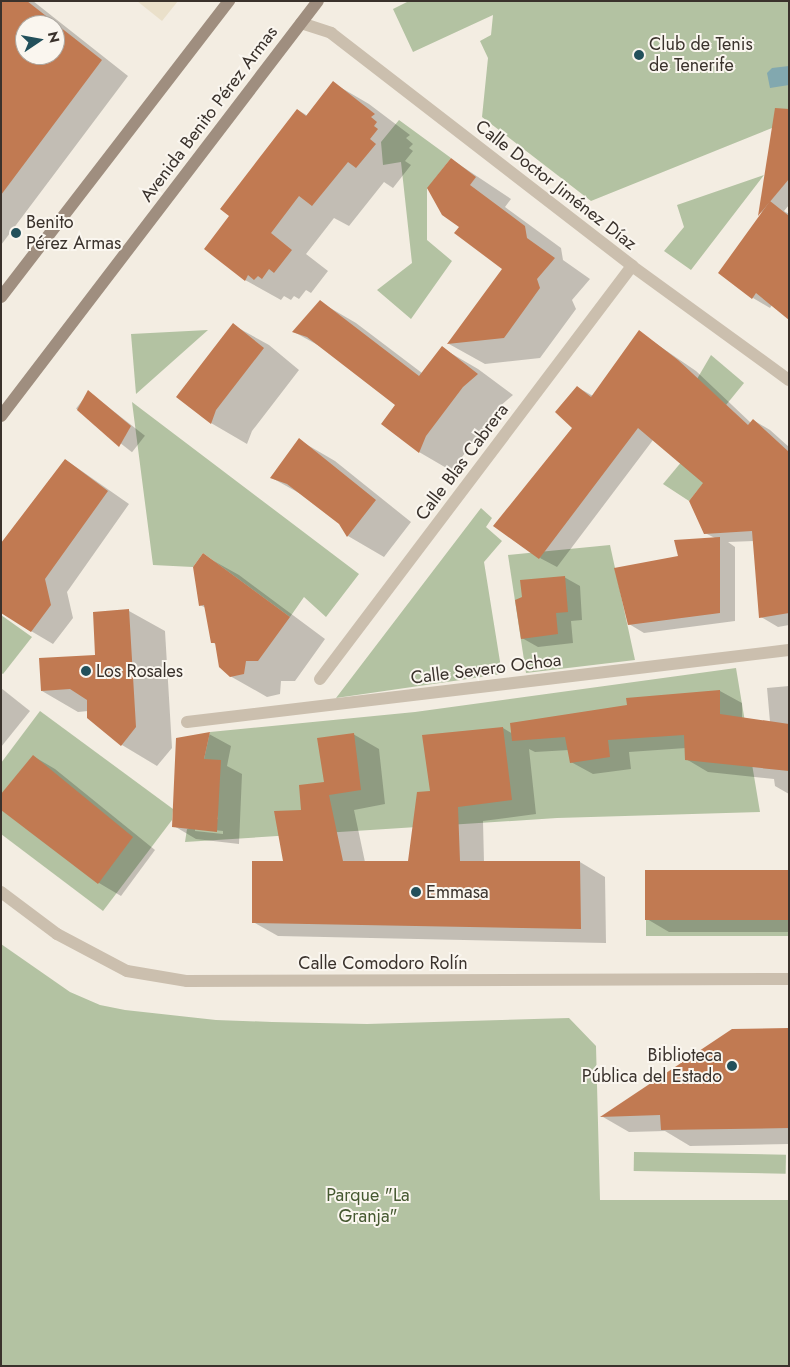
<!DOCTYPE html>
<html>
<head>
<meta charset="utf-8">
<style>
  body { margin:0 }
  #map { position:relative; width:790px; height:1367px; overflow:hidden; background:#f3ede2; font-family:Jost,sans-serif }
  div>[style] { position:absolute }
  .green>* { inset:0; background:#b3c2a2; transform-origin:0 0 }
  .plaza>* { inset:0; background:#eae0ca }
  .water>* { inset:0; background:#82a8af }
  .shadow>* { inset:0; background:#0003; transform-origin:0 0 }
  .building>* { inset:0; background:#c17a52; transform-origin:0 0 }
  .street>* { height:12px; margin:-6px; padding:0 6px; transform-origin:6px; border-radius:6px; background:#cbbfae }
  .secondary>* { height:12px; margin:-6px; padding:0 6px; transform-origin:6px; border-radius:6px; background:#9f8e7f }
  .dots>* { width:14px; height:14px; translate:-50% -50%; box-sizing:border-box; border:2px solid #faf6ef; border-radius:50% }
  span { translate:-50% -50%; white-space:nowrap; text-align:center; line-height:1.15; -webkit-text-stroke:4px #faf6ef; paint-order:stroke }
  .poi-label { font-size:18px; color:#3a322c }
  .left { translate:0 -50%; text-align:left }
  .right { translate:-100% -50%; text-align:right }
  .street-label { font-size:18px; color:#3a322c }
  .park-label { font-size:18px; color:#455830 }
  .frame { position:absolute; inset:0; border:2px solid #3a322c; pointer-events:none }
  .north { position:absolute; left:15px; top:15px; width:50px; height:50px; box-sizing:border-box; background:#faf6ef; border:1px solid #ada8a1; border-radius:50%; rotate:78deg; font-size:14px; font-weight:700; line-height:20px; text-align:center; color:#3a322c }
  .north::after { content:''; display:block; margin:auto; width:18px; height:22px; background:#22505b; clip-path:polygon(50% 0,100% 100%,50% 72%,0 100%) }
</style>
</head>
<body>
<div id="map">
  <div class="green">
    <div style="clip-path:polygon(409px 1px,789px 1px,789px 108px,772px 128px,591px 201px,482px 117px,488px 58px,480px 41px,491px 35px,493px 15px,413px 52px,393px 9px)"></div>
    <div style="clip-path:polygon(399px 120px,451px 158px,427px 189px,427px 240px,452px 261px,411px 319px,377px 290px,412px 263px,401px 162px,383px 165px,381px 142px)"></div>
    <div style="clip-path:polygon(764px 175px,691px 270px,664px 251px,684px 227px,677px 205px)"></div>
    <div style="clip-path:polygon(208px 330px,136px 394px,131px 334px)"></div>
    <div style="clip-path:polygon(711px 355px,744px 383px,726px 405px,697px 379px)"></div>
    <div style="clip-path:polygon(132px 402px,359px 574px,326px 617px,304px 597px,290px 617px,203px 553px,193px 567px,153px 565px)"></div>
    <div style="clip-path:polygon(688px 454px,710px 475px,689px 501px,663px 484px)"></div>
    <div style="clip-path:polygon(481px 508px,492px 518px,486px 527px,502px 541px,484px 562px,502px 674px,336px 698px)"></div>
    <div style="clip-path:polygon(610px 545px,635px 660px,526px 673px,508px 555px)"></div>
    <div style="clip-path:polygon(1px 615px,32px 637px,3px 674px,1px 673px)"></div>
    <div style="clip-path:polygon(736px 668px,760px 812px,557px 818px,185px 842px,187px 829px,218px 819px,204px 759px,210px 732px,415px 712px)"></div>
    <div style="clip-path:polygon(40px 711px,173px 809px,172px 820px,103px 911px,1px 834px,1px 763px)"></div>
    <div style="left:646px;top:919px;width:143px;height:17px"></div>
    <div style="clip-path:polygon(1px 944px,70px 992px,100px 1005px,125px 1010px,216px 1020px,272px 1022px,367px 1024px,569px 1018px,596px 1046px,600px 1200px,789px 1200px,789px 1366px,1px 1366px)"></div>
    <div style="left:634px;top:1152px;width:152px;height:19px;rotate:1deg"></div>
  </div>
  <div class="plaza">
    <div style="clip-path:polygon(137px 1px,178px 1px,162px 21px)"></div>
  </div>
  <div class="water">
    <div style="clip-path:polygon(789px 66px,789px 85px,770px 88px,767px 73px,772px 68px)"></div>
  </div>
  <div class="shadow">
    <div style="clip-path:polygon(evenodd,1px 1px,33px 1px,128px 76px,1px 245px,1px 1px,25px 25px,55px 25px,55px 55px,25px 55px,25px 25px)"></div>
    <div style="clip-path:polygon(333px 83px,369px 104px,410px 135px,406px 138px,413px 144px,409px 148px,413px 151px,405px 161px,411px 165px,393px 188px,384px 182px,349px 226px,334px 218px,306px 254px,328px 271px,311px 293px,306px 290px,299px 299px,294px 296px,291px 300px,284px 296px,281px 300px,245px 280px,231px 216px,298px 110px,308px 116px)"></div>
    <div style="clip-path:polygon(773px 131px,789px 142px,789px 205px,784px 211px,789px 214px,789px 318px,772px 305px,770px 308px,753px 298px,720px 273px,761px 216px)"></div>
    <div style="clip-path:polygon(451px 159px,511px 199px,505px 207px,561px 248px,563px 260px,590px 279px,572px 300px,576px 309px,540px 358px,485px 364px,449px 344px,504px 268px,460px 227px)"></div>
    <div style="clip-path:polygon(320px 302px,356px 323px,422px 373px,442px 348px,478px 369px,513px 395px,499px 407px,462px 457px,455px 473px,419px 452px,397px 405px,325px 349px,294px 332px)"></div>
    <div style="clip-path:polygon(233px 325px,269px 345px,299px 370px,252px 431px,247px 444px,211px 423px)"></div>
    <div style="clip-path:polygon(639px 332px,696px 371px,751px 423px,753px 420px,770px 430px,789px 447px,789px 625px,778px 627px,761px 617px,754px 541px,728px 542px,735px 547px,735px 621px,644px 633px,629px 624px,679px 557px,715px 538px,705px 533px,705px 483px,653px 440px,557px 567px,540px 558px,574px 428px,577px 387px,593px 396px)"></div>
    <div style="left:89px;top:392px;width:71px;height:21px;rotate:38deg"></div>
    <div style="clip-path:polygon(299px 440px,335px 461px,411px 522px,384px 557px,348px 536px,340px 523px,308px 498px,272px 478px)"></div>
    <div style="clip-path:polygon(66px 460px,129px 504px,67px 592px,73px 618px,53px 644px,31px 631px)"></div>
    <div style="clip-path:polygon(203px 555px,239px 575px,325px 639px,295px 681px,281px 681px,280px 694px,267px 697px,230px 676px,217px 645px,212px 642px,206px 608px,200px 605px)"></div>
    <div style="clip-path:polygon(564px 577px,580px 586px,582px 620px,571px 621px,573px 643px,538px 647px,522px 638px)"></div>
    <div style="clip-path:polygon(129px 611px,165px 631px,172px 748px,157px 766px,122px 745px,88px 711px,78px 712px,42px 691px,97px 656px)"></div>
    <div style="clip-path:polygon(789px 686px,789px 794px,775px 786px,774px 779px,708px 772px,686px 759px,686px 748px,629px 752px,631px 769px,593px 774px,571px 762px,569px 750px,535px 752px,529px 749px,536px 814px,483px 821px,484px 862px,580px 862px,605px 877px,606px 943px,278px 936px,253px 922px,284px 862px,302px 811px,325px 783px,353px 734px,379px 749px,385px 804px,354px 810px,365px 862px,409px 862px,432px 792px,503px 728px,513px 734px,720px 691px,742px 703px,742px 718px,770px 722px,767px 688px)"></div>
    <div style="clip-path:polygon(1px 688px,30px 711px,1px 747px)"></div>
    <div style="clip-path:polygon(evenodd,209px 734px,231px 746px,227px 766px,242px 774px,239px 844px,196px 839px,174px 826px,209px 734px,195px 828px,223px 831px,223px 834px,195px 831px,195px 828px)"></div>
    <div style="clip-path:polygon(33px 756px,55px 769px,155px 850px,121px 896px,99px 883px,1px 809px)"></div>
    <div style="clip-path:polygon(789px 871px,789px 932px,669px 932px,647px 919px)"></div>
    <div style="clip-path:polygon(789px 1029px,789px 1144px,690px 1146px,665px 1131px,629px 1132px,603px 1117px)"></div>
  </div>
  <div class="building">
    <div style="clip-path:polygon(evenodd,1px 1px,27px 1px,102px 60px,1px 195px,1px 1px,25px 25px,55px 25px,55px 55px,25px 55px,25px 25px)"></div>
    <div style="clip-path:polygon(333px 81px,375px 114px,371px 117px,377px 122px,374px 126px,378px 129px,370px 139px,376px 144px,356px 168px,348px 162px,312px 206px,299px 196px,271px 233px,292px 250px,274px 273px,269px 269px,262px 279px,258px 276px,254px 280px,248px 275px,245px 281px,204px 249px,229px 216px,220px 209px,297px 109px,306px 116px)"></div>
    <div style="clip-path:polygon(775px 108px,789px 109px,789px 179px,758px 216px)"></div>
    <div style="clip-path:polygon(451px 158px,476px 177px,470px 185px,525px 226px,527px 238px,555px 258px,537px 279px,540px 288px,504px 338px,447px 344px,502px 269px,454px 233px,459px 227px,442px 215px,427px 188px)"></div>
    <div style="clip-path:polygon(770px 201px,789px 216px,789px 320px,756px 293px,752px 299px,718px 273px)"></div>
    <div style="clip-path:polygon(320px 300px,419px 376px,442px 346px,478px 374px,463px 387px,426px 436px,419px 453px,381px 424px,395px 405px,307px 337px,292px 332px)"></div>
    <div style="clip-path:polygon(233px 323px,264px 348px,216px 410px,211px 424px,176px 397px)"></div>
    <div style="clip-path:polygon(639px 330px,678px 360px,748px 425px,753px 419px,789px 452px,789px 613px,759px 618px,752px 531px,704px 534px,689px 501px,703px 483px,638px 428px,539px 559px,493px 526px,572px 428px,555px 412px,577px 386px,591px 397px)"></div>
    <div style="clip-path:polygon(88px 390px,131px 426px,119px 447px,77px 410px)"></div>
    <div style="clip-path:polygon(299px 438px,376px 500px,347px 537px,339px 524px,287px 484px,270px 478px)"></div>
    <div style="clip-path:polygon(65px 459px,108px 491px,45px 579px,51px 605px,31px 632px,1px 613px,1px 543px)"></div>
    <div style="clip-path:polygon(720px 537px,720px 613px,628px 625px,614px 568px,678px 556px,674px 540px)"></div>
    <div style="clip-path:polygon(203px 553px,290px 617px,258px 661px,246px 661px,244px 674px,230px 677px,219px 667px,215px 643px,211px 643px,204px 605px,199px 606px,193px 567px)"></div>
    <div style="clip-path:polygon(565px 576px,568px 612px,556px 613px,558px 634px,521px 639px,515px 600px,522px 597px,520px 580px)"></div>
    <div style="clip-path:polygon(129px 609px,136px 727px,121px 746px,87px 718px,87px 700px,70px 689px,41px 691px,39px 658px,95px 655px,93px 612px)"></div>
    <div style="clip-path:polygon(720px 690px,720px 714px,789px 724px,789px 771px,685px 760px,684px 735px,608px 740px,610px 757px,570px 763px,565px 737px,512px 741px,510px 723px,627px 705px,626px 698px)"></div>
    <div style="clip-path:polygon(503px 727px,512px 800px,458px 807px,460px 861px,580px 861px,581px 929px,252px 923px,252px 861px,283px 861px,274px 811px,301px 810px,299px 785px,324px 782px,317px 738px,354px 733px,361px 790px,329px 795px,343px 861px,408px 861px,417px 792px,430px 791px,422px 735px)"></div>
    <div style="clip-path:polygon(210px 732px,204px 759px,221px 760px,217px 832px,172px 827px,176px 738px)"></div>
    <div style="clip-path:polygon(33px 755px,133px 837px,98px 884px,1px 810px,1px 794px)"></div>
    <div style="left:789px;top:870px;width:50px;height:144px;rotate:90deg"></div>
    <div style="clip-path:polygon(789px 1028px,789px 1128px,661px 1130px,660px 1115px,600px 1117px,732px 1029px)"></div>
  </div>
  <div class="street">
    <div style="left:301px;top:23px;width:32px;rotate:18deg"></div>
    <div style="left:331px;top:33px;width:381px;rotate:37.7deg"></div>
    <div style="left:632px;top:266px;width:194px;rotate:36deg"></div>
    <div style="left:320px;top:679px;width:518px;rotate:-52.93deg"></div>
    <div style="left:187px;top:722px;width:606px;rotate:-6.82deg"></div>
    <div style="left:1px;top:892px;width:70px;rotate:36.9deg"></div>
    <div style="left:57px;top:934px;width:79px;rotate:27.9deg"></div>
    <div style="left:127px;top:971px;width:61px;rotate:9.5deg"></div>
    <div style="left:187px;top:981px;width:602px;rotate:-0.19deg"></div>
  </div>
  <div class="secondary">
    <div style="left:1px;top:297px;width:374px;rotate:-52.4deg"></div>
    <div style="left:1px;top:416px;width:522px;rotate:-52.63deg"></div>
  </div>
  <div class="dots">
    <div style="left:639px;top:55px;background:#22505b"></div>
    <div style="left:16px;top:233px;background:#22505b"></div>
    <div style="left:86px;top:671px;background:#22505b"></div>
    <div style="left:416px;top:892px;background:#22505b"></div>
    <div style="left:732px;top:1066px;background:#22505b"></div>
  </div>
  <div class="poi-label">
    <span class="left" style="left:649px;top:55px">Club de Tenis<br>de Tenerife</span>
    <span class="left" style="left:26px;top:233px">Benito<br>Pérez Armas</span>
    <span class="left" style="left:96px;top:671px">Los Rosales</span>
    <span class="left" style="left:426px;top:892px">Emmasa</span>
    <span class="right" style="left:722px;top:1066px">Biblioteca<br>Pública del Estado</span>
  </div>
  <div class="street-label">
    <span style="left:209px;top:114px;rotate:-53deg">Avenida Benito Pérez Armas</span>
    <span style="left:556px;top:185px;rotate:38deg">Calle Doctor Jiménez Díaz</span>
    <span style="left:462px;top:462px;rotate:-53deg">Calle Blas Cabrera</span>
    <span style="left:486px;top:669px;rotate:-7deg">Calle Severo Ochoa</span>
    <span style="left:383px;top:963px">Calle Comodoro Rolín</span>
  </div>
  <div class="park-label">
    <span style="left:368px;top:1206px">Parque "La<br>Granja"</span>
  </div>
  <div class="frame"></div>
  <div class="north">N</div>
</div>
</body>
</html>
